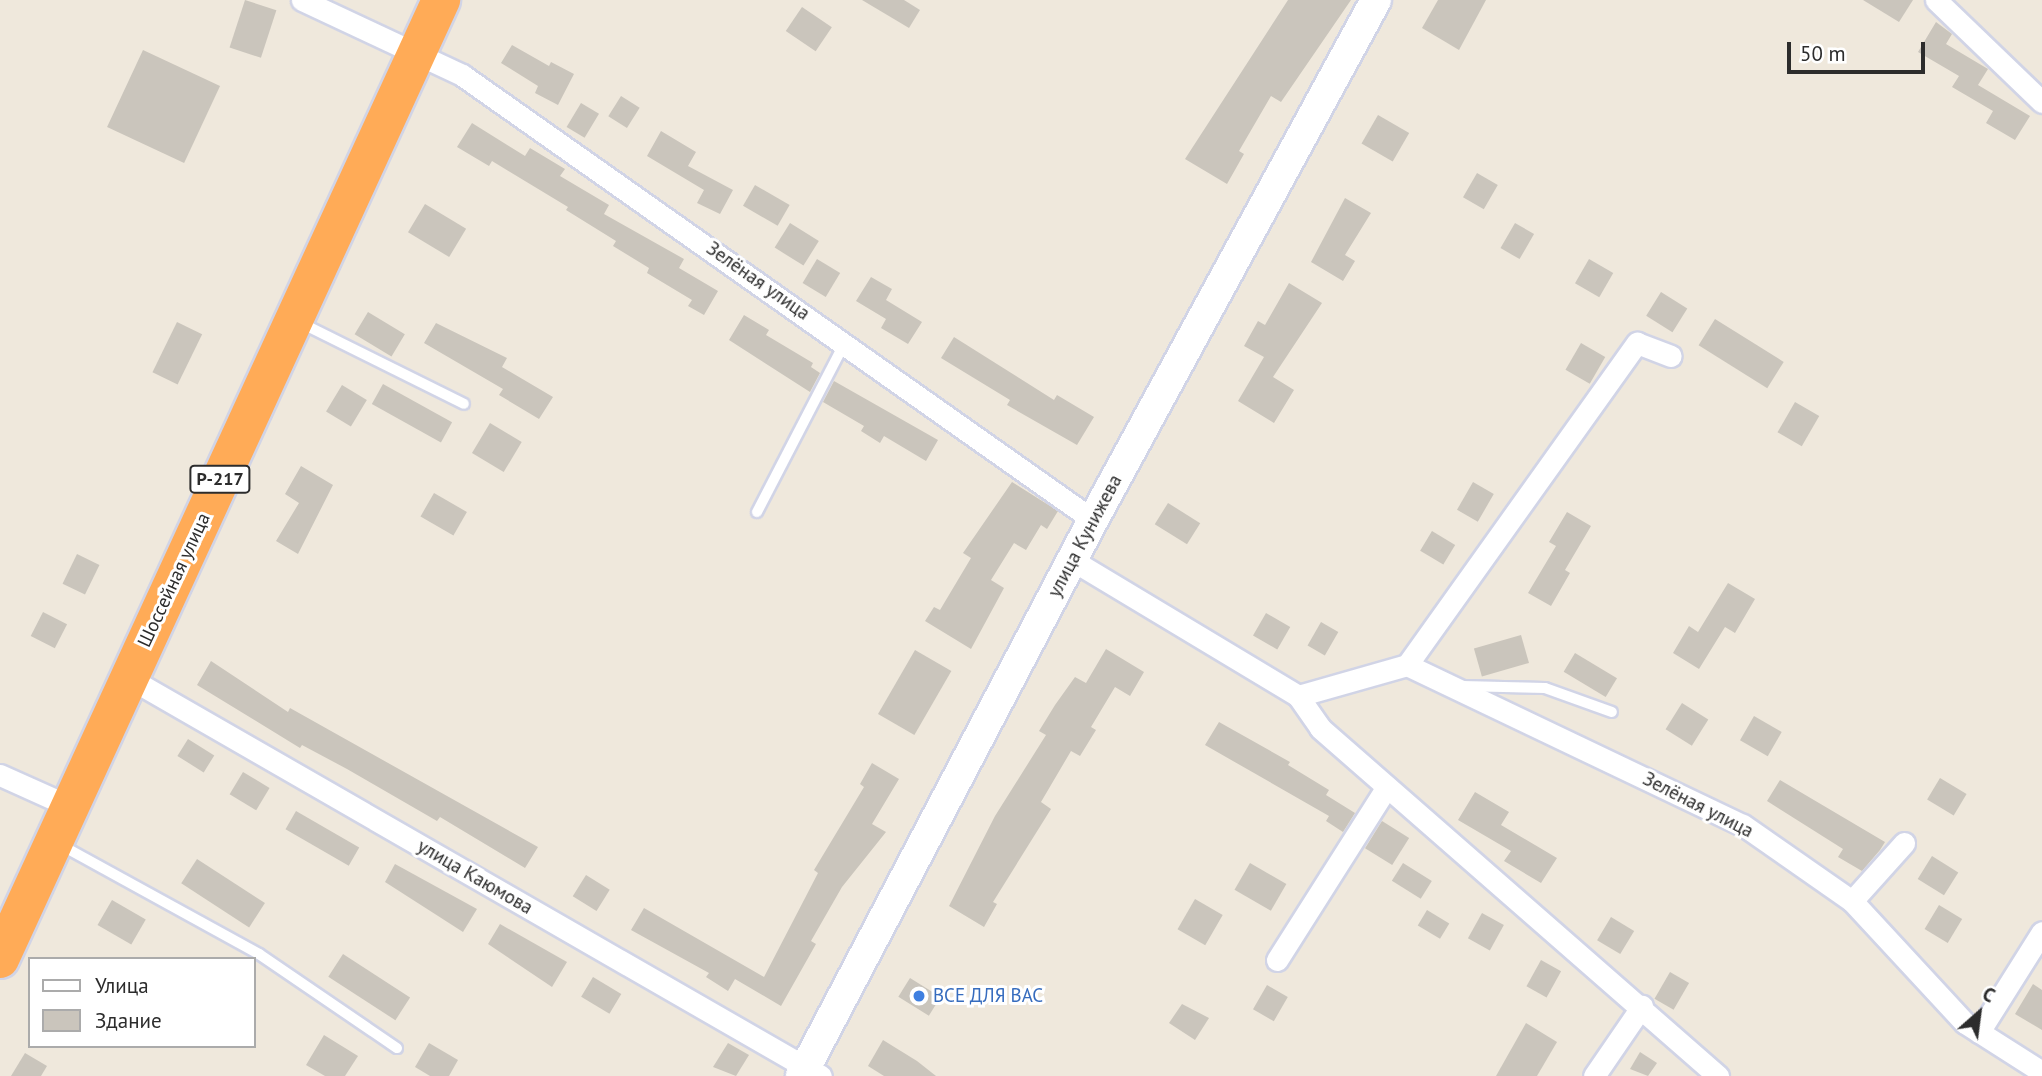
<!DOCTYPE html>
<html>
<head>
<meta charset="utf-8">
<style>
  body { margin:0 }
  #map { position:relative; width:2042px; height:1076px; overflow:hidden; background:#efe8dc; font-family:"PT Sans",sans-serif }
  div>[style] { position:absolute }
  .building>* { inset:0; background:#cac5bc; transform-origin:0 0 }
  .roads { filter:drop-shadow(2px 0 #d1d4e6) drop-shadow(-2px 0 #d1d4e6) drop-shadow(0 2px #d1d4e6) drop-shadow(0 -2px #d1d4e6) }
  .lane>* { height:10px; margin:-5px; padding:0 5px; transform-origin:5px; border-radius:5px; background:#fff }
  .street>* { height:21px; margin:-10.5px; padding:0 10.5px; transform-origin:10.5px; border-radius:10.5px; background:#fff }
  .secondary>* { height:30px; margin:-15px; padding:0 15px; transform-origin:15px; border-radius:15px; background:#fff }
  .highway>* { height:38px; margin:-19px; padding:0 19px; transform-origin:19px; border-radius:19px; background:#ffab57 }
  .dots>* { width:19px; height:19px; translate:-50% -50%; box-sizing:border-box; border:4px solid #fff; border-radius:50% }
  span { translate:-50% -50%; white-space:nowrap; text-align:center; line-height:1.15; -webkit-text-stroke:6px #fff; paint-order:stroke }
  .shield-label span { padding:2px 5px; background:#fff; border:2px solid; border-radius:5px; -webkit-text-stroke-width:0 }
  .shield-label { font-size:18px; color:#2c2c2c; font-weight:700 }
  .street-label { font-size:19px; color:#2c2c2c }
  .shop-label { font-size:19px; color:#366cbe }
  .left { translate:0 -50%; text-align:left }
  .legend { position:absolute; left:28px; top:957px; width:228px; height:91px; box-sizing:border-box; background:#fff; border:2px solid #ababab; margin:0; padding:9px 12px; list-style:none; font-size:21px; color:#2c2c2c }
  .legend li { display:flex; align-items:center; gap:14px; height:35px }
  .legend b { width:35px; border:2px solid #ababab }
  .north { position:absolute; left:1944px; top:978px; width:70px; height:70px; -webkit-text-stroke:5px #fff; paint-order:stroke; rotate:28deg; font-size:19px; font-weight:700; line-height:28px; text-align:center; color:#2c2c2c }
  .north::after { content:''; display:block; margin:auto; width:24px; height:32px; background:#2c2c2c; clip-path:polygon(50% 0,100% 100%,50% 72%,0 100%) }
  .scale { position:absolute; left:1787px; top:42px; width:138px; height:32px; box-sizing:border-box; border:4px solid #2c2c2c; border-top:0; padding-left:9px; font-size:21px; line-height:24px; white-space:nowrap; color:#2c2c2c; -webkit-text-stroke:5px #fff; paint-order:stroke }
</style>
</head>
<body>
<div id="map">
  <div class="building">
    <div style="left:245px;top:0;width:33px;height:50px;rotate:18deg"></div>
    <div style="clip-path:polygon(862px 0,904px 0,920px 10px,909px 28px)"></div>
    <div style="clip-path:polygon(1288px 0,1351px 0,1281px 102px,1271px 96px,1239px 151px,1244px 154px,1227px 184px,1185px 159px)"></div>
    <div style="clip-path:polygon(1438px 0,1486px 0,1459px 50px,1422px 28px)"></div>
    <div style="clip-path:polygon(1863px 0,1913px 0,1899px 22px)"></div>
    <div style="left:802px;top:7px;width:36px;height:29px;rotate:34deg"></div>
    <div style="clip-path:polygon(1936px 22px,1952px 34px,1946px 44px,1988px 69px,1978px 85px,2030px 116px,2015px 140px,1986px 123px,1993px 111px,1952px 87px,1959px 76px,1918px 52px)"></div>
    <div style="clip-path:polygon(512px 45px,549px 66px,551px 62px,574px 74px,558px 105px,535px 93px,538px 86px,501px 63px)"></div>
    <div style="left:143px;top:50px;width:85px;height:85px;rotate:25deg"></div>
    <div style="left:621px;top:96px;width:22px;height:24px;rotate:32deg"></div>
    <div style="left:581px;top:103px;width:21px;height:28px;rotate:31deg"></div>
    <div style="left:1378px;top:115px;width:36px;height:33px;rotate:30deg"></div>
    <div style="clip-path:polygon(472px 123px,525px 156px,530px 148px,565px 169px,560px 176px,609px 205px,604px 214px,684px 259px,679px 268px,718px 291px,704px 315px,688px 306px,692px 300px,647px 273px,649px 268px,613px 246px,616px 241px,566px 210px,568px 207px,492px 161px,489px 166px,457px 147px)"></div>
    <div style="clip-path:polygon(661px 131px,696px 152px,688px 166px,733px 190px,720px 214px,697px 203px,704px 190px,647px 156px)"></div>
    <div style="left:1477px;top:173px;width:24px;height:28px;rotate:30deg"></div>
    <div style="left:755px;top:185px;width:40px;height:24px;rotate:30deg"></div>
    <div style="clip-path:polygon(1345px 198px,1371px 213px,1345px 255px,1355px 261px,1343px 281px,1311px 262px)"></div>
    <div style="left:425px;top:204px;width:48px;height:33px;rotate:31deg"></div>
    <div style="left:790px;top:223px;width:34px;height:29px;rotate:32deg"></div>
    <div style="left:1515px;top:223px;width:22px;height:29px;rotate:30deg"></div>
    <div style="left:817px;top:259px;width:27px;height:28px;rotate:31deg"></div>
    <div style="left:1589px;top:259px;width:28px;height:28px;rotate:30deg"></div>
    <div style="clip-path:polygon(871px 277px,892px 289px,886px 300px,922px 322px,908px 344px,881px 328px,886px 319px,856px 301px)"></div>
    <div style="clip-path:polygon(1289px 283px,1322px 303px,1273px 377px,1294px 390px,1274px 423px,1238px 401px,1264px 357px,1244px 346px,1258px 321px,1265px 325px)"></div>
    <div style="left:1661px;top:292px;width:31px;height:28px;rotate:32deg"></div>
    <div style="left:368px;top:312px;width:43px;height:26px;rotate:31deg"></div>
    <div style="clip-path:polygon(744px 315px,769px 330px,766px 335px,813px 363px,811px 367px,820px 373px,810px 392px,729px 340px)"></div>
    <div style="left:1715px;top:319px;width:81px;height:31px;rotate:32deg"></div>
    <div style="left:177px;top:322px;width:28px;height:56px;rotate:26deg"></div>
    <div style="clip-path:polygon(436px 323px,507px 358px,502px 367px,553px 397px,539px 419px,499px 395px,503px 389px,424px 343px)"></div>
    <div style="clip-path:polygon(954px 337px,1054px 400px,1057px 395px,1094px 417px,1077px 445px,1007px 405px,1010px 400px,941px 358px)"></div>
    <div style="left:1581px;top:343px;width:28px;height:31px;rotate:30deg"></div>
    <div style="clip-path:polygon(834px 381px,938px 440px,926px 461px,884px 436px,880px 443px,861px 431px,864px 426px,823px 402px)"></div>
    <div style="left:383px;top:384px;width:79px;height:23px;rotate:29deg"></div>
    <div style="left:342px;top:385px;width:29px;height:31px;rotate:31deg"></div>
    <div style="left:1795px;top:402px;width:28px;height:35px;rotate:30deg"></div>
    <div style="left:490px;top:423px;width:37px;height:35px;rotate:31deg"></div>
    <div style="clip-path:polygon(301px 466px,333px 485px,298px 554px,276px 541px,299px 503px,285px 494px)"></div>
    <div style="clip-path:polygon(1012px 482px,1058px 511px,1047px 529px,1041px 525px,1026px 550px,1014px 543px,991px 580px,1004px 588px,971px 649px,925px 621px,934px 607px,940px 610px,971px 558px,963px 553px)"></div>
    <div style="left:1473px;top:482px;width:24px;height:32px;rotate:30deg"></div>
    <div style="left:434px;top:493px;width:38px;height:27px;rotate:30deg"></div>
    <div style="left:1168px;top:503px;width:38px;height:25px;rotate:32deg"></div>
    <div style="clip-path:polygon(1567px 512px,1591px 526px,1565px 570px,1570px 573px,1551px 606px,1528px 593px,1556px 546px,1549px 542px)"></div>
    <div style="left:1432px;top:531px;width:27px;height:23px;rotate:31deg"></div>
    <div style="left:77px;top:554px;width:25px;height:33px;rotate:26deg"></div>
    <div style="clip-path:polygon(1728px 583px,1755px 599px,1735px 633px,1725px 627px,1699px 669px,1673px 653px,1689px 626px,1698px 632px)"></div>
    <div style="left:43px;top:612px;width:27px;height:27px;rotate:27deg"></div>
    <div style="left:1266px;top:613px;width:28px;height:26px;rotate:30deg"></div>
    <div style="left:1321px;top:622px;width:20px;height:27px;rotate:30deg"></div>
    <div style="left:1521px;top:635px;width:29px;height:49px;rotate:74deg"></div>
    <div style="clip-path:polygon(1106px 649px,1144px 672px,1130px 696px,1115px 687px,1091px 727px,1096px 730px,1080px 756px,1071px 751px,1041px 802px,1051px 809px,993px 902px,997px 904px,984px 927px,949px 906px,995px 816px,1046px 735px,1039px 731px,1055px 705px,1075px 677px,1086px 683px)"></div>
    <div style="left:915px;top:650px;width:42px;height:74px;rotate:30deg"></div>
    <div style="left:1575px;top:653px;width:49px;height:22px;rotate:31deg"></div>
    <div style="clip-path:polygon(211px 661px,288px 712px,290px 708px,538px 847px,525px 868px,440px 817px,437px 821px,347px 769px,302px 745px,300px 748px,197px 685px)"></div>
    <div style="left:1682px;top:703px;width:31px;height:31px;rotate:32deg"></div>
    <div style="left:1754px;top:716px;width:32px;height:28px;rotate:30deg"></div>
    <div style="clip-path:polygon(1219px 722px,1290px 762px,1288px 765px,1329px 790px,1326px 795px,1355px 813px,1343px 832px,1326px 821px,1329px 816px,1205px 745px)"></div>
    <div style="left:188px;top:739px;width:31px;height:20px;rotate:32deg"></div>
    <div style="clip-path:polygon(872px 763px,899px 779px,872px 824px,886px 832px,842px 887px,811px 941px,816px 944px,781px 1006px,735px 979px,728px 991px,706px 977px,709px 973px,631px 930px,644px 908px,764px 977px,818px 873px,814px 870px,864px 787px,860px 784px)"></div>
    <div style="left:243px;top:772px;width:31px;height:26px;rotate:31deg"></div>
    <div style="left:1940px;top:778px;width:31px;height:25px;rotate:31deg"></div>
    <div style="clip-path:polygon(1780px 780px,1885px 842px,1880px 850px,1862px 871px,1838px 857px,1843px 849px,1767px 801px)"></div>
    <div style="clip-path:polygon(1475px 792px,1509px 812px,1501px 825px,1557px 858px,1541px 883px,1504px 861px,1511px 851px,1458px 820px)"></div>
    <div style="left:296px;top:811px;width:73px;height:21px;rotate:30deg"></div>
    <div style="left:1382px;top:821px;width:32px;height:32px;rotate:32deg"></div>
    <div style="left:1932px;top:856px;width:31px;height:27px;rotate:32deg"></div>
    <div style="left:197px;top:859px;width:81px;height:29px;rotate:33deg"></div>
    <div style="left:1250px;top:863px;width:42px;height:31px;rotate:30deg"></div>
    <div style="left:1403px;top:863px;width:34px;height:21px;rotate:32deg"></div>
    <div style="clip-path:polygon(395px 864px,477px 909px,463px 932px,385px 882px)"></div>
    <div style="left:586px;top:875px;width:28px;height:25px;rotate:32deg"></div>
    <div style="left:1195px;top:899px;width:32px;height:35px;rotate:30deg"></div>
    <div style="left:112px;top:900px;width:39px;height:29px;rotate:30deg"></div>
    <div style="left:1939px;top:905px;width:27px;height:28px;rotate:31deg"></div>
    <div style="left:1427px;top:910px;width:26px;height:18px;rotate:31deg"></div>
    <div style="left:1482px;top:913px;width:25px;height:29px;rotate:29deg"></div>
    <div style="left:1611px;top:917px;width:27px;height:27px;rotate:31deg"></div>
    <div style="clip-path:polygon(500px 924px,567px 962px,552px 987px,488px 944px)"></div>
    <div style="left:343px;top:954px;width:80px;height:27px;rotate:33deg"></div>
    <div style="left:1541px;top:960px;width:23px;height:30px;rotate:29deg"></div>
    <div style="left:1670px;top:972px;width:22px;height:31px;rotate:30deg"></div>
    <div style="left:593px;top:977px;width:33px;height:23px;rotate:31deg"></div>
    <div style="left:910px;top:978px;width:36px;height:22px;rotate:32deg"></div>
    <div style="clip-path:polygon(2033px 984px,2042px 990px,2042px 1030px,2015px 1014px)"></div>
    <div style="left:1267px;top:985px;width:24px;height:28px;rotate:30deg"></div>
    <div style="clip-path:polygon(1182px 1004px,1209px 1018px,1195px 1040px,1169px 1023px)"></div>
    <div style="clip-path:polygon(1526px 1023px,1557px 1042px,1537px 1076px,1496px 1076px)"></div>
    <div style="clip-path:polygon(324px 1035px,358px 1056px,345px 1076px,325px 1076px,306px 1065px)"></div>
    <div style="clip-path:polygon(883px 1040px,917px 1061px,936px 1076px,884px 1076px,868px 1066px)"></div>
    <div style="clip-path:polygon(429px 1043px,458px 1060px,449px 1076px,430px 1076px,415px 1067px)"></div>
    <div style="clip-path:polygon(728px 1043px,749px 1055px,736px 1076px,713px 1067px)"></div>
    <div style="clip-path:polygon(1640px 1052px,1657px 1063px,1648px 1076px,1630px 1069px)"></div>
    <div style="clip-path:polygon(25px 1053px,47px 1066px,41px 1076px,11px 1076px)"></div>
  </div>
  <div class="roads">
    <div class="lane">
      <div style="left:299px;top:322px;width:184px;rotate:26.4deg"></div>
      <div style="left:757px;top:512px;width:191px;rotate:-62.6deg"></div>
      <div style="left:1462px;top:686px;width:83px;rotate:1.4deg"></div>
      <div style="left:1545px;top:688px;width:71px;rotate:19.7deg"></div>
      <div style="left:59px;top:844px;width:228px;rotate:28.8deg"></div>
      <div style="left:259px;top:954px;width:167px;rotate:34.3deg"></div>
    </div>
    <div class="street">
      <div style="left:302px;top:0;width:177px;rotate:25.1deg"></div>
      <div style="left:462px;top:75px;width:772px;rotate:35.19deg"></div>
      <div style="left:1936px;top:0;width:147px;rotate:43.9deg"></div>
      <div style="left:1072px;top:560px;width:264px;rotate:31deg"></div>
      <div style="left:1298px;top:696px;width:39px;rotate:55deg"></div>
      <div style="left:1320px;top:728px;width:529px;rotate:41.17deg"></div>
      <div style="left:1407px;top:665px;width:372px;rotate:25.5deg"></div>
      <div style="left:1743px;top:825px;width:133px;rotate:34.9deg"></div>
      <div style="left:1852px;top:901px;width:166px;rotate:47.2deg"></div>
      <div style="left:1965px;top:1023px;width:91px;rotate:32.5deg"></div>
      <div style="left:129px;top:678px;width:798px;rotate:29.91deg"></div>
      <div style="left:1298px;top:696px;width:113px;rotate:-15.9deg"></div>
      <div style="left:1407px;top:665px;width:396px;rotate:-54.5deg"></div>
      <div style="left:1637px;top:343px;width:36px;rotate:21deg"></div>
      <div style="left:0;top:775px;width:76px;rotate:24.2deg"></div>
      <div style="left:1852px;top:901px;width:78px;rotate:-48.1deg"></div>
      <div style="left:1277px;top:960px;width:205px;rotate:-57.6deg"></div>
      <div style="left:1979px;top:1032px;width:118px;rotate:-57.8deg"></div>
      <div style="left:1594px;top:1076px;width:85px;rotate:-55.6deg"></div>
    </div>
    <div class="secondary">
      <div style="left:801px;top:1076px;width:628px;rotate:-62.29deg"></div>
      <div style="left:1093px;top:520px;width:592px;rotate:-61.44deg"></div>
    </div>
    <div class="highway">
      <div style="left:0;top:959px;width:1056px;rotate:-65.3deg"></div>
    </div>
  </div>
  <div class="dots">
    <div style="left:919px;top:996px;background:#3f7fe0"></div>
  </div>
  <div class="shield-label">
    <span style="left:220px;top:479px">Р-217</span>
  </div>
  <div class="street-label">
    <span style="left:758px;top:281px;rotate:35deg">Зелёная улица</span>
    <span style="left:1085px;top:536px;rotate:-62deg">улица Кунижева</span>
    <span style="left:174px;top:580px;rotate:-65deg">Шоссейная улица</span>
    <span style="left:1698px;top:805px;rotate:27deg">Зелёная улица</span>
    <span style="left:475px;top:877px;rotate:30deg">улица Каюмова</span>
  </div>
  <div class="shop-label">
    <span class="left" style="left:933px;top:996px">ВСЕ ДЛЯ ВАС</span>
  </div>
  <ul class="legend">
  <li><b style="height:9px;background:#fff"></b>Улица</li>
  <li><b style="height:19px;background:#cac5bc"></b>Здание</li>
  </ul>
  <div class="north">С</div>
  <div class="scale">50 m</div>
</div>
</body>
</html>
